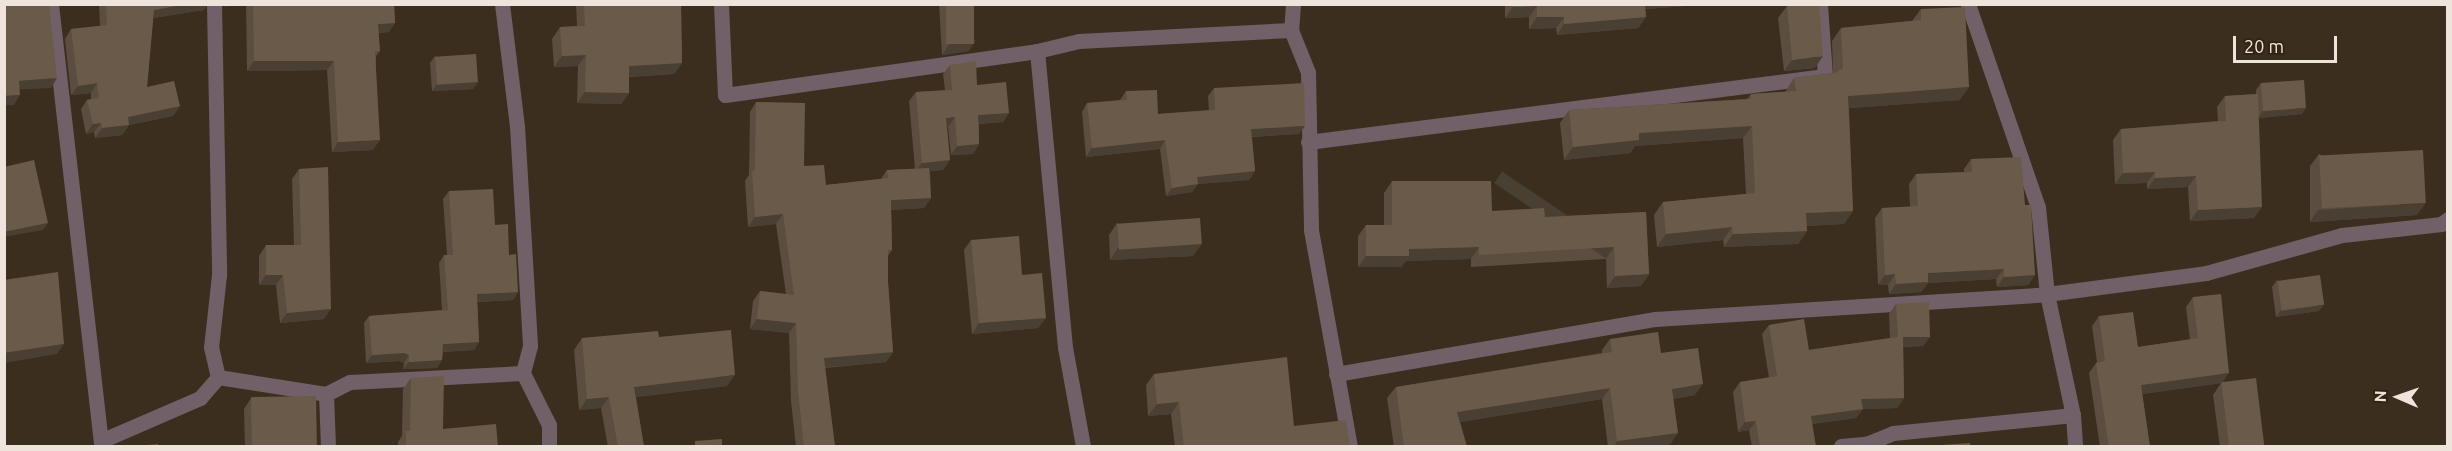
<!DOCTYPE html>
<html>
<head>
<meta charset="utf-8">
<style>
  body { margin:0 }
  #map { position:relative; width:2452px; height:451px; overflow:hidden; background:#3c2e1e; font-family:Ubuntu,sans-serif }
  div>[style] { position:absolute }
  .street>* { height:15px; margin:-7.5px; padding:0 7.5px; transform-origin:7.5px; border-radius:7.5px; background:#716068 }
  .wall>* { inset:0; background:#5b4d3f }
  .shaded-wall>* { inset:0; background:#4a3f33; transform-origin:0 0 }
  .building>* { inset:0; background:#6a5a49; transform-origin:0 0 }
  span { translate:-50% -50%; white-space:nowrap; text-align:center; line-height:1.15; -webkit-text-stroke:5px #322414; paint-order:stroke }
  .frame { position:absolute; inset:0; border:6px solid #eee4db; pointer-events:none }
  .north { position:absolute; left:2368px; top:367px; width:60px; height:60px; -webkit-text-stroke:4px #322414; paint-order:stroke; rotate:272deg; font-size:16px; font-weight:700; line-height:24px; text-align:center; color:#eee4db }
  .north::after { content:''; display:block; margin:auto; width:21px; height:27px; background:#eee4db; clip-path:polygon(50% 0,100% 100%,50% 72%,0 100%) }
  .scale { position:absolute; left:2233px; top:36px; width:104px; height:27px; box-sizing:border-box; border:3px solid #eee4db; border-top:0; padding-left:8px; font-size:18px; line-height:21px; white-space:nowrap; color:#eee4db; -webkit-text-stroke:4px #322414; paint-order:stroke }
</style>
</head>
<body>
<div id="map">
  <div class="street">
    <div style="left:51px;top:4px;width:445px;rotate:83.5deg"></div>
    <div style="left:214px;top:4px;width:271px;rotate:88.9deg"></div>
    <div style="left:219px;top:275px;width:72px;rotate:96.3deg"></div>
    <div style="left:211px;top:347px;width:31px;rotate:77deg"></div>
    <div style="left:502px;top:4px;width:123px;rotate:83deg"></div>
    <div style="left:517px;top:126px;width:220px;rotate:86.6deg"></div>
    <div style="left:530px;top:346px;width:28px;rotate:105deg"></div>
    <div style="left:523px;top:373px;width:58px;rotate:63.4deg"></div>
    <div style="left:549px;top:425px;width:21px;rotate:90deg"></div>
    <div style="left:721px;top:4px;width:91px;rotate:87.5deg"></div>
    <div style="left:725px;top:95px;width:315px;rotate:-8deg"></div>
    <div style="left:1037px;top:51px;width:43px;rotate:-13.4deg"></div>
    <div style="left:1079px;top:41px;width:212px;rotate:-3deg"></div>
    <div style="left:1293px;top:4px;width:26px;rotate:94deg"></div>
    <div style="left:1291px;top:30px;width:45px;rotate:68deg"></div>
    <div style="left:1308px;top:72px;width:158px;rotate:88.9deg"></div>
    <div style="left:1311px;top:230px;width:219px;rotate:79.8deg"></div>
    <div style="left:1968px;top:4px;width:215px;rotate:71deg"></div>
    <div style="left:2038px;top:207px;width:87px;rotate:84.1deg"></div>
    <div style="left:2047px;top:294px;width:124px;rotate:77.9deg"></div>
    <div style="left:2073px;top:415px;width:31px;rotate:86deg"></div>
    <div style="left:1037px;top:51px;width:297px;rotate:84.6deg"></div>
    <div style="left:1065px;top:347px;width:101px;rotate:79.7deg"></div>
    <div style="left:1308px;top:142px;width:521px;rotate:-7.28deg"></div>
    <div style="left:1825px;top:76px;width:72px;rotate:-94deg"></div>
    <div style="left:1336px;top:374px;width:324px;rotate:-9.8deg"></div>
    <div style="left:1655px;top:319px;width:393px;rotate:-3.6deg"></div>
    <div style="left:2047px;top:294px;width:160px;rotate:-7.5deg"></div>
    <div style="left:2206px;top:273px;width:141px;rotate:-15.6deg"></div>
    <div style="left:2342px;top:235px;width:100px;rotate:-6.3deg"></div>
    <div style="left:2441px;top:224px;width:9px;rotate:-36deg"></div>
    <div style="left:326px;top:394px;width:52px;rotate:87.8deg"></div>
    <div style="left:103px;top:440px;width:106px;rotate:-23.4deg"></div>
    <div style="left:200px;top:398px;width:28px;rotate:-49deg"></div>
    <div style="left:218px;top:377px;width:109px;rotate:8.9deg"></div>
    <div style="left:326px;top:394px;width:27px;rotate:-27deg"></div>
    <div style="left:350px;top:382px;width:173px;rotate:-3deg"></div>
    <div style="left:1841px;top:446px;width:25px;rotate:-5deg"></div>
    <div style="left:1866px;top:444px;width:29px;rotate:-22deg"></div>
    <div style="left:1893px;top:433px;width:181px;rotate:-5.7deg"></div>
  </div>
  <div class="wall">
    <div style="clip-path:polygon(99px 4px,208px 4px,204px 10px,153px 18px,147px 87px,180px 106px,173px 116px,129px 125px,122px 135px,95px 138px,94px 132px,86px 134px,81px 109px,87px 100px,91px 99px,91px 93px,71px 95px,65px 39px,71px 29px,100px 26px)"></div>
    <div style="clip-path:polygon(246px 4px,394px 4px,395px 23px,389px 32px,378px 33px,380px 51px,376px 56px,373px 150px,332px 152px,327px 70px,247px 71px)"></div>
    <div style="clip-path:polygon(576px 4px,681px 4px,682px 63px,674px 74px,629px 77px,629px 93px,621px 104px,577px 103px,578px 66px,554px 67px,552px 39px,560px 27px,577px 26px)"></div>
    <div style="clip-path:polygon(939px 4px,974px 4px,969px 51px,942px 55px)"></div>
    <div style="clip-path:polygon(1505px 4px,1686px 4px,1684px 6px,1645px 9px,1646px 17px,1638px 28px,1557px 35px,1556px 28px,1529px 29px,1529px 17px,1505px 18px)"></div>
    <div style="clip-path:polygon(1787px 6px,1815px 68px,1784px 71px,1778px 18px)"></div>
    <div style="clip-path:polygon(1921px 9px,1960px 100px,1849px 108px,1853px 211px,1844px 224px,1806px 226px,1807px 231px,1798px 244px,1724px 247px,1723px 240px,1657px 247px,1654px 215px,1663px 202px,1746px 194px,1743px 138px,1635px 146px,1630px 153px,1564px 160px,1560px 123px,1569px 110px,1747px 99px,1751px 94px,1785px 92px,1794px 78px,1833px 73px,1832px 41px,1841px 28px,1912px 21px)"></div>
    <div style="clip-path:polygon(435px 56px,478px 82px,473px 89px,432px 91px,430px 63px)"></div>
    <div style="clip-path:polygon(950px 65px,977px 85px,1009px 113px,1003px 122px,979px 124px,979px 144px,973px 154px,951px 155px,948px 127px,947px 127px,950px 160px,943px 170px,930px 171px,931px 198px,924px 208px,891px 210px,892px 250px,888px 256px,888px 282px,893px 352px,886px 362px,825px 368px,835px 447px,796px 447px,791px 401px,789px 333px,750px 329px,753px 301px,760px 291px,786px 294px,776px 224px,748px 227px,745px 181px,749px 175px,750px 112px,756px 102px,804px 166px,826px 185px,881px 179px,887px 170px,915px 169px,909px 101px,916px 92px,945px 90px,943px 74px)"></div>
    <div style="clip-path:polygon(2261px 83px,2302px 114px,2258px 118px,2254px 218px,2190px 221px,2188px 187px,2147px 189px,2147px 183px,2115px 184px,2113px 140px,2121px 129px,2218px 121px,2217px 107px,2225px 96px,2256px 94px,2256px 90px)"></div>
    <div style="clip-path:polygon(1214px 88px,1299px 134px,1252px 137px,1255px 171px,1249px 180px,1198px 184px,1192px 192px,1166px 196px,1160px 149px,1086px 157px,1082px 112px,1087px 103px,1120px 100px,1126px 91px,1158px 114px,1209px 110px,1208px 96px)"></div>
    <div style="clip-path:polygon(2319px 154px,2417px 215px,2310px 222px,2310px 166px)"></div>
    <div style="clip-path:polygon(1971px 159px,2025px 205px,2035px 275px,2028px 285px,1997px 287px,1996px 279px,1928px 283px,1921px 292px,1889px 294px,1888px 285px,1878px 285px,1875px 218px,1882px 208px,1910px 207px,1909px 184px,1916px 174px,1964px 172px,1964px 169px)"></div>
    <div style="clip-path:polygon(299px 169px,324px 319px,280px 323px,276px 285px,259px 285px,259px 256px,266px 245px,294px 245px,292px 179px)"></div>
    <div style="clip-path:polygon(1392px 181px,1492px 211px,1545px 217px,1646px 212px,1649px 274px,1641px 286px,1607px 288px,1606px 259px,1471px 267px,1471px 259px,1406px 261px,1401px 267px,1358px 267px,1358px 236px,1366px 225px,1384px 225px,1384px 193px)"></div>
    <div style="clip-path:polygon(449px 191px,495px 225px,509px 255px,518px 292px,513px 300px,477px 302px,479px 342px,474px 350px,443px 352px,442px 360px,437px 368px,403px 369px,404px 363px,399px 361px,366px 363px,364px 323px,369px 316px,442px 310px,439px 263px,444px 255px,447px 255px,443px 199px)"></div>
    <div style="clip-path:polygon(1117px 223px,1193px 256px,1110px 260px,1109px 235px)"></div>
    <div style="clip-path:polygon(971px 240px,1022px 275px,1046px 318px,1038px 328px,972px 334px,964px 250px)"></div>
    <div style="clip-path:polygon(2277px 280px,2319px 311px,2276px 317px,2272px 287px)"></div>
    <div style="clip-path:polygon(2193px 297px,2222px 383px,2142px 394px,2150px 447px,2100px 447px,2089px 373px,2096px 363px,2097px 362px,2092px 326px,2099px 316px,2138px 347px,2190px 340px,2186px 307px)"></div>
    <div style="clip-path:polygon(1896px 304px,1930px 337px,1923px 346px,1903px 347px,1904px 398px,1897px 408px,1863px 409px,1856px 418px,1812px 424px,1816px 447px,1752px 447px,1749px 430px,1738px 432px,1733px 392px,1740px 382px,1769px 378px,1762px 334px,1769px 325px,1809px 350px,1890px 338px,1889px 314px)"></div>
    <div style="clip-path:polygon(659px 337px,727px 386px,636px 397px,644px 447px,608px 447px,601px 408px,579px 410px,574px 350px,582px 338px)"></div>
    <div style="clip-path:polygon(1610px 339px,1661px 353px,1695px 395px,1673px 399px,1678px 433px,1670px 444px,1655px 447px,1608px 447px,1602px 399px,1460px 422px,1467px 447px,1394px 447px,1387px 398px,1396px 387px,1602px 353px,1602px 350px)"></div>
    <div style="clip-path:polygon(1154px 374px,1294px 426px,1350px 447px,1175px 447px,1171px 414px,1148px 416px,1146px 385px)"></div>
    <div style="clip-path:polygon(411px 378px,443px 429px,498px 447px,398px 447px,398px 442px,402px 436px,403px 389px)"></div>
    <div style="clip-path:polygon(2221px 383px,2265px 447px,2220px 447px,2213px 395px)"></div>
    <div style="clip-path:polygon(251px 398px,317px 447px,245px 447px,244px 409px)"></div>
  </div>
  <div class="shaded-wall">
    <div style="clip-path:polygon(187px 4px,208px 4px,204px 10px,147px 19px,154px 10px)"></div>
    <div style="clip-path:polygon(226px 4px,241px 4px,224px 7px)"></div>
    <div style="clip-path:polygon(876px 4px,896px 4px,876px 6px)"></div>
    <div style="clip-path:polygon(1640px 4px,1686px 4px,1684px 6px,1636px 10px)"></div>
    <div style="clip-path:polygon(1537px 6px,1529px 17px,1505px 18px,1513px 7px)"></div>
    <div style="clip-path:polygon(1537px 17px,1564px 17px,1556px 28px,1529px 29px)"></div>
    <div style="clip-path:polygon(1646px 17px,1638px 28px,1557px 35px,1564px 24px)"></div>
    <div style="clip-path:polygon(395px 23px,389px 32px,371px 33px,378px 24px)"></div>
    <div style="clip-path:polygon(976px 40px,969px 51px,942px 55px,949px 44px)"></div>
    <div style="clip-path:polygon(586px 55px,578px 66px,554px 67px,562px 56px)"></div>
    <div style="clip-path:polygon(1823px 56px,1815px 68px,1784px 71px,1792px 60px)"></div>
    <div style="clip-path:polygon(254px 61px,334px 61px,327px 70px,247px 71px)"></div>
    <div style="clip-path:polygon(682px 63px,674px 74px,621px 77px,629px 66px)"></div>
    <div style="clip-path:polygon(57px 78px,51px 88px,13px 90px,19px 81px)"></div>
    <div style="clip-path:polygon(478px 82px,473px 89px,432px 91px,437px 84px)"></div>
    <div style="clip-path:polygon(97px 83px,91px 93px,71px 95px,78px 86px)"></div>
    <div style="clip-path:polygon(1969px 87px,1960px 100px,1839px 109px,1848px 96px)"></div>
    <div style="clip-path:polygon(585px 92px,629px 93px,621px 104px,577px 103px)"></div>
    <div style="clip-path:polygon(20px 95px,14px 105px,4px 105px,4px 96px)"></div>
    <div style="clip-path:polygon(180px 106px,173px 116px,124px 126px,129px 125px,122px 135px,95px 138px,102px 128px,128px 117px)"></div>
    <div style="clip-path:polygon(2306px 108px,2302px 114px,2258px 118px,2263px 111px)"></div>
    <div style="clip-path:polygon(1009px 113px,1003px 122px,972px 124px,978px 115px)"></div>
    <div style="clip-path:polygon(955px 117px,948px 127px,940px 127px,946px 118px)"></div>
    <div style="clip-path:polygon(101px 123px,94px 132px,86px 134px,93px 124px)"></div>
    <div style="clip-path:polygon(1305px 126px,1299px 134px,1245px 137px,1251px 129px)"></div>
    <div style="clip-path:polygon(1752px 126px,1743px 138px,1635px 146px,1630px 153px,1564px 160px,1573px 147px,1639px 133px)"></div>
    <div style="clip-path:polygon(380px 140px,373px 150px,332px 152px,338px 142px)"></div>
    <div style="clip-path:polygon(1165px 140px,1160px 149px,1086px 157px,1092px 148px)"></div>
    <div style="clip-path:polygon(979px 144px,973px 154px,951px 155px,957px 146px)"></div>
    <div style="clip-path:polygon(950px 160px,943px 170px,915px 172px,922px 163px)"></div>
    <div style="clip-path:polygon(1255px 171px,1249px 180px,1198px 184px,1192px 192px,1166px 196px,1172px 188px,1197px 177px)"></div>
    <div style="clip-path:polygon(2155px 172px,2147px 183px,2115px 184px,2123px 173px)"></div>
    <div style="clip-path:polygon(2196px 176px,2188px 187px,2147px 189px,2155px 178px)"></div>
    <div style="clip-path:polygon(931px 198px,924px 208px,884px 210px,891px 200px)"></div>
    <div style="clip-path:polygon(2426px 203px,2417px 215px,2310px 222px,2318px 210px)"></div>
    <div style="clip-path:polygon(2262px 207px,2254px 218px,2190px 221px,2198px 210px)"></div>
    <div style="clip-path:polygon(1853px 211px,1844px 224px,1797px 226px,1806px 213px)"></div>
    <div style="clip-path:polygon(783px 214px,776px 224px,748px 227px,755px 217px)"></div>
    <div style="clip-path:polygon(48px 223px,43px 230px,4px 237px,4px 232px)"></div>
    <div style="clip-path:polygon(1732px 227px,1723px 240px,1657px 247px,1666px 234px)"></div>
    <div style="clip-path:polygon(1807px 231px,1798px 244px,1724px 247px,1733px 234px)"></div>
    <div style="clip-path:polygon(1202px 244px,1193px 256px,1110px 260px,1118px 248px)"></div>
    <div style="clip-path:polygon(1479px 247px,1471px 259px,1406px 261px,1401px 267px,1358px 267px,1366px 256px,1409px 249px)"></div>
    <div style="left:1614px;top:247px;width:14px;height:135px;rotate:124deg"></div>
    <div style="clip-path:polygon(2004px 269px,1996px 279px,1928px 283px,1921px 292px,1889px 294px,1896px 284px,1928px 273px)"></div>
    <div style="clip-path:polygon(1649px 274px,1641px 286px,1607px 288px,1615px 276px)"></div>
    <div style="clip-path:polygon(1895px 274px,1888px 285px,1878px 285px,1885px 275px)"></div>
    <div style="clip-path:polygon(266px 275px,283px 275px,276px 285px,259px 285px)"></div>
    <div style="clip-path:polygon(2035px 275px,2028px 285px,1997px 287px,2004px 277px)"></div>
    <div style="clip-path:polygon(518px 292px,513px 300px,472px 302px,477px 294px)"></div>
    <div style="clip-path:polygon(2324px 305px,2319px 311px,2276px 317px,2281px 310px)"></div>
    <div style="clip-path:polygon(331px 309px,324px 319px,280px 323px,287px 313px)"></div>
    <div style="clip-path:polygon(1046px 318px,1038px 328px,972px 334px,979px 323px)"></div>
    <div style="clip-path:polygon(757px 319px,796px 323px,789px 333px,750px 329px)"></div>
    <div style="clip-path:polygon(1903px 337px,1930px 337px,1923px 346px,1896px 347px)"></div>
    <div style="clip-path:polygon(479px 342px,474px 350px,437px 352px,443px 344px)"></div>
    <div style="clip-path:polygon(64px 344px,57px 354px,4px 363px,4px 353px)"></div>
    <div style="clip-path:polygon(893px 352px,886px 362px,817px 368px,824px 358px)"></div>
    <div style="clip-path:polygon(404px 353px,409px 355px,404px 363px,399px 361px,366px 363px,372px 355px)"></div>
    <div style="clip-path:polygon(442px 360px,437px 368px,403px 369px,409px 362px)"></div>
    <div style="clip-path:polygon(2229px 373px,2222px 383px,2134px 395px,2141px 385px)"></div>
    <div style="clip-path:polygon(735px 375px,727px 386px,626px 398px,634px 387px)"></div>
    <div style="clip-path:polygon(1703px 384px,1695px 395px,1664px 400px,1672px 389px)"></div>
    <div style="clip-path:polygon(1610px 388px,1602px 399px,1449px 424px,1457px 412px)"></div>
    <div style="clip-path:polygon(609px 397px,601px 408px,579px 410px,587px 399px)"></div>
    <div style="clip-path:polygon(1904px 398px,1897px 408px,1863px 409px,1856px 418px,1804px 425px,1811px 416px,1861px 399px)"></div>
    <div style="clip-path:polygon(1179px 402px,1171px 414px,1148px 416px,1157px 404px)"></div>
    <div style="clip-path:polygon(1756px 421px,1749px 430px,1738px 432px,1745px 422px)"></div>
    <div style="clip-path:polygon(1678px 433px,1670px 444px,1655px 447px,1614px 447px,1617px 441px)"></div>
  </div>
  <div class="building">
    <div style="clip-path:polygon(4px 4px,49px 4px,57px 78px,19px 81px,20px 95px,4px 96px)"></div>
    <div style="clip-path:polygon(106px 4px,187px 4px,154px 10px,147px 87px,174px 81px,180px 106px,128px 117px,129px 125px,102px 128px,101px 123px,93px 124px,87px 100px,99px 98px,97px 83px,78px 86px,71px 29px,107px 25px)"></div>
    <div style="clip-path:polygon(253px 4px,394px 4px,395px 23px,378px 24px,380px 51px,375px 51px,380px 140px,338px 142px,334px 61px,254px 61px)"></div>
    <div style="clip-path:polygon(584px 4px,681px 4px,682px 63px,629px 66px,629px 93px,585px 92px,586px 55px,562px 56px,560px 27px,585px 26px)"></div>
    <div style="left:946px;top:4px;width:28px;height:40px"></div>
    <div style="clip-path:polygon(1513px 4px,1645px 4px,1646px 17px,1564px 24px,1564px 17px,1537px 17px,1537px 6px,1513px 7px)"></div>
    <div style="clip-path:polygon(1798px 4px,1819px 4px,1823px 56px,1792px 60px,1787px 6px)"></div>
    <div style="clip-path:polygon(1965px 7px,1969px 87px,1848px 96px,1853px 211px,1806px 213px,1807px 231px,1733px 234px,1732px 227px,1666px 234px,1663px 202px,1755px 193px,1752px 126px,1639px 133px,1639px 140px,1573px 147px,1569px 110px,1751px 99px,1751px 94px,1796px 91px,1794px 78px,1835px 73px,1843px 68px,1841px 28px,1921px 20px,1921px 9px)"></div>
    <div style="left:476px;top:54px;width:28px;height:41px;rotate:86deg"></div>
    <div style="clip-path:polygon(976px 61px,977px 85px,1006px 82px,1009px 113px,978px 115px,979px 144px,957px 146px,955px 117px,946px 118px,950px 160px,922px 163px,916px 92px,952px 90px,950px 65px)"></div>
    <div style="left:2304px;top:80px;width:28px;height:43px;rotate:86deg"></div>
    <div style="clip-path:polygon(1304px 83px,1305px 126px,1251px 129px,1255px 171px,1197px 177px,1198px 184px,1172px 188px,1165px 140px,1092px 148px,1087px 103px,1127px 100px,1126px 91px,1157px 90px,1158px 114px,1215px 110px,1214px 88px)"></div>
    <div style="clip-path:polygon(2258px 94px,2262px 207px,2198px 210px,2196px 176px,2155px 178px,2155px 172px,2123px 173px,2121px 129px,2226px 121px,2225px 96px)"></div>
    <div style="clip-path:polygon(756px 102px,805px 103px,804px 166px,824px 165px,826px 185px,888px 178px,887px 170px,929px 168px,931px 198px,891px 200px,892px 250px,888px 250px,888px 282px,893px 352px,824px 358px,835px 447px,804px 447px,798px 391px,796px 323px,757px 319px,760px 291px,794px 295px,783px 214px,755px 217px,752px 171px,755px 170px)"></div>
    <div style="left:2423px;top:150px;width:53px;height:104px;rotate:87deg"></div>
    <div style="clip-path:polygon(2021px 157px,2025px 205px,2031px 205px,2035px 275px,2004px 277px,2004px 269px,1928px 273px,1928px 282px,1896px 284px,1895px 274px,1885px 275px,1882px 208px,1918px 206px,1916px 174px,1972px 172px,1971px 159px)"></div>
    <div style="clip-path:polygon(34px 160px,48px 223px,4px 232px,4px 167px)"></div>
    <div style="clip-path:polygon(328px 167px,331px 309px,287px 313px,283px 275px,266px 275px,266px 245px,301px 245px,299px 169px)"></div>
    <div style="clip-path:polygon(1392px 181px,1491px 181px,1492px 211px,1544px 208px,1545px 217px,1646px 212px,1649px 274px,1615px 276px,1614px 247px,1479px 255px,1479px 247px,1409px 249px,1409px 256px,1366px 256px,1366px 225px,1392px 225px)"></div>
    <div style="clip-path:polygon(493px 189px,495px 225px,508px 224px,509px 255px,516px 254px,518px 292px,477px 294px,479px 342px,443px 344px,442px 360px,409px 362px,409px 355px,404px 353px,372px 355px,369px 316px,448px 310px,444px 255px,453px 255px,449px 191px)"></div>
    <div style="left:1200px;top:218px;width:26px;height:83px;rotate:86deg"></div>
    <div style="clip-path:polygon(1019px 236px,1022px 275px,1042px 273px,1046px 318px,979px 323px,971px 240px)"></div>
    <div style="clip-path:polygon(58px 272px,64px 344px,4px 353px,4px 280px)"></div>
    <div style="left:2320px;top:275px;width:30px;height:43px;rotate:82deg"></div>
    <div style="clip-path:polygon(2221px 294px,2229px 373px,2141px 385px,2150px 447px,2109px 447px,2096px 363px,2105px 361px,2099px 316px,2133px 312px,2138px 347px,2198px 338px,2193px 297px)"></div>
    <div style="clip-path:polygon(1929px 302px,1930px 337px,1903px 337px,1904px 398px,1861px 399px,1863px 409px,1811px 416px,1816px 447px,1760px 447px,1756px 421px,1745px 422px,1740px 382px,1777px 376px,1769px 325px,1804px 319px,1809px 350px,1898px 337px,1896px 304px)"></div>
    <div style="clip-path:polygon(731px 330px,735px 375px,634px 387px,644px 447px,618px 447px,609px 397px,587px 399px,582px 338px,658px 331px,659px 337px)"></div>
    <div style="clip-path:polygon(1658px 332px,1661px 353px,1698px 348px,1703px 384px,1672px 389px,1678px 433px,1617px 441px,1610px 388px,1457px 412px,1467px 447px,1404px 447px,1396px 387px,1612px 352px,1610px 339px)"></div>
    <div style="clip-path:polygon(1287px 357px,1294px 426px,1346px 420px,1350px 447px,1184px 447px,1179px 402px,1157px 404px,1154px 374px)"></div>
    <div style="clip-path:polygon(444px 376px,443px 429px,496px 424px,498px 447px,406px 447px,406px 431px,410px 431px,411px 378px)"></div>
    <div style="left:2256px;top:378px;width:70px;height:35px;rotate:83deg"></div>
    <div style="left:316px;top:396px;width:51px;height:65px;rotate:89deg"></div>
    <div style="clip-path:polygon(722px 439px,722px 447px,695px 447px,695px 441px)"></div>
    <div style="clip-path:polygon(1970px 443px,1970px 447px,1941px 447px,1941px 445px)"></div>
    <div style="clip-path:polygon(158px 444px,158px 447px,126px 447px)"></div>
  </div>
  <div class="frame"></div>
  <div class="north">N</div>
  <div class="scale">20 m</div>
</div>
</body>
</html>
